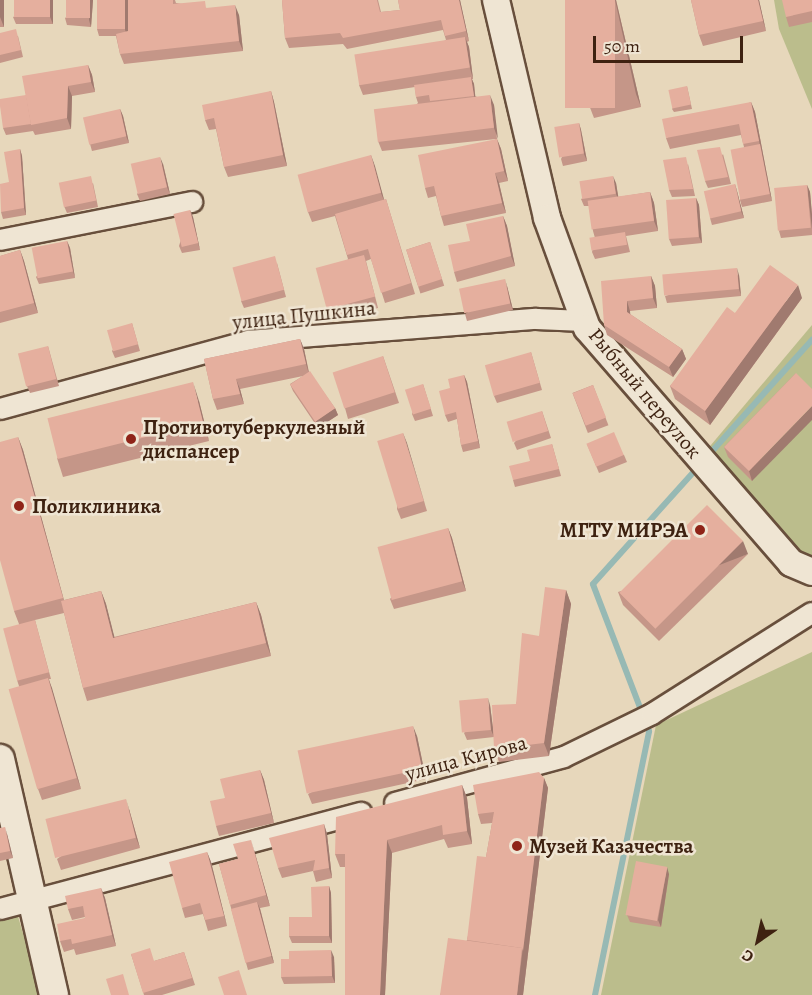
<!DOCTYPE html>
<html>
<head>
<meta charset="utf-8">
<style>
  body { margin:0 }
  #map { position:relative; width:812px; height:995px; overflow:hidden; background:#e7d7bb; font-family:Alegreya,serif }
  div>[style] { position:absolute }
  .green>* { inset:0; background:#bbbd8c }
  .stream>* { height:6px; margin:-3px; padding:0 3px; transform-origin:3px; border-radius:3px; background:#97b9b4 }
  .roads { filter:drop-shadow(2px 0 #684f3c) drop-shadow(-2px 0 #684f3c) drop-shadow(0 2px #684f3c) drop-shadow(0 -2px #684f3c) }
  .minor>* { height:20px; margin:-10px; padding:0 10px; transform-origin:10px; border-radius:10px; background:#efe5d3 }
  .tertiary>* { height:26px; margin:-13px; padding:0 13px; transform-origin:13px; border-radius:13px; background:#efe5d3 }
  .secondary>* { height:28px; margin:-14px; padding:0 14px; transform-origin:14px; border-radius:14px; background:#efe5d3 }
  .wall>* { inset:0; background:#c59688; transform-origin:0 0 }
  .shaded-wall>* { inset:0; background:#a07a6f; transform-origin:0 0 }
  .building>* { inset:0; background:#e5af9e; transform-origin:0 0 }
  .dots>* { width:16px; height:16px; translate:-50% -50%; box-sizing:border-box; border:3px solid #efe5d3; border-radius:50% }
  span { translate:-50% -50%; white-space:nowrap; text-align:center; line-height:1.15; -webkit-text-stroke:5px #efe5d3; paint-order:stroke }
  .street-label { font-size:21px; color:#3e2211 }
  .poi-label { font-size:21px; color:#3e2211; font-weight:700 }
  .left { translate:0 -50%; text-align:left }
  .right { translate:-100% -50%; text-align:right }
  .north { position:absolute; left:728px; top:911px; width:60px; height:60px; -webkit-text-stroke:4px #efe5d3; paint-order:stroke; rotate:214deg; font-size:16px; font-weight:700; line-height:24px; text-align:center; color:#3e2211 }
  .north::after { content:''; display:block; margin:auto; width:21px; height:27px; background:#3e2211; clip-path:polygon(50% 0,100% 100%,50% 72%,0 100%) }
  .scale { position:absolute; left:593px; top:36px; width:150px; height:27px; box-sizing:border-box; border:3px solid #3e2211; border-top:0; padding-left:8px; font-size:18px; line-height:21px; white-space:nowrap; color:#3e2211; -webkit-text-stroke:4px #efe5d3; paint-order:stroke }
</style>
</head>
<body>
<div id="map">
  <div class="green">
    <div style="clip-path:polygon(774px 0,812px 0,812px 109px,779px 29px)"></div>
    <div style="clip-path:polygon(812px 325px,812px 569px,700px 458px)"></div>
    <div style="clip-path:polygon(812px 652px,812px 995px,601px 995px,656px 725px)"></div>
    <div style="clip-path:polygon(17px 913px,41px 995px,0 995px,0 918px)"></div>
  </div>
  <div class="stream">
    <div style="left:706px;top:458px;width:159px;rotate:-48.1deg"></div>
    <div style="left:595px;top:995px;width:269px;rotate:-78.4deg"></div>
    <div style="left:649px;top:731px;width:157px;rotate:-110.9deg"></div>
    <div style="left:593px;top:584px;width:159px;rotate:-48.1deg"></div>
  </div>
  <div class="roads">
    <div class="minor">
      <div style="left:0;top:240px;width:196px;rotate:-11.2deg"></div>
      <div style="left:0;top:409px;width:257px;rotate:-15.3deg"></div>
      <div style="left:248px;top:341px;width:289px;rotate:-4.4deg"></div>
      <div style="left:536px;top:319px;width:48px;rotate:2.4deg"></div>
      <div style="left:395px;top:803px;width:175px;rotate:-15.2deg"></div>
      <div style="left:564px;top:757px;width:98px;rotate:-26deg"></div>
      <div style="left:652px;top:714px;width:189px;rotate:-32.3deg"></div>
      <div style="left:0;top:909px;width:374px;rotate:-14.9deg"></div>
    </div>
    <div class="tertiary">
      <div style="left:496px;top:0;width:224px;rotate:76.8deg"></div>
      <div style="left:547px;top:218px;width:117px;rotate:70deg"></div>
      <div style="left:587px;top:328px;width:311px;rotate:49deg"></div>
      <div style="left:791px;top:563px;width:23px;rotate:23deg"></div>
    </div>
    <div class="secondary">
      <div style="left:0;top:759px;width:242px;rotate:77.1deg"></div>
    </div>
  </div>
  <div class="wall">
    <div style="left:0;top:0;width:4px;height:27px"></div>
    <div style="clip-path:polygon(53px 0,53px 24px,16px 24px,13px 17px)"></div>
    <div style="clip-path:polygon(93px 0,91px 27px,67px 25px,65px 18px)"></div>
    <div style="clip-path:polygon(97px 0,128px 0,128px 31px,128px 0,175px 0,176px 3px,207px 8px,239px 15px,243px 51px,124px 64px,120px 54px,116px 36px,99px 36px,97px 29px)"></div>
    <div style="clip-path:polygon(282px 0,378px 0,381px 12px,400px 10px,398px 0,460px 0,469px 41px,467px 42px,469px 47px,473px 79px,472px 79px,474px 84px,475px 96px,494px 105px,497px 139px,501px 149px,508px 181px,499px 183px,506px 213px,444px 226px,441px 216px,436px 196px,428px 198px,425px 188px,496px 139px,382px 151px,378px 141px,418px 103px,416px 97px,415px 87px,363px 95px,359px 85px,446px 40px,443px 30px,347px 49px,343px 44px,289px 48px,285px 38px)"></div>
    <div style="clip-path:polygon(565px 0,616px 0,641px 107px,594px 118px,589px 105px)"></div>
    <div style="clip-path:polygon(691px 0,759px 0,766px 31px,703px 46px,699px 35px)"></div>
    <div style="clip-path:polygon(812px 0,812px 22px,789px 27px,786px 17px)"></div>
    <div style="clip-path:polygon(0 33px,18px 36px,23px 57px,0 63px)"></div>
    <div style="clip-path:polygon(88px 65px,92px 75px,95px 92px,72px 96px,71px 129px,35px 135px,33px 131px,6px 135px,3px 128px,26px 95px)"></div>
    <div style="clip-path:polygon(687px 86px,692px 109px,674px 112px,672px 109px)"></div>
    <div style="clip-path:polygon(271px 91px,274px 102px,287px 166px,228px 177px,224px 167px,216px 129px,209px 130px,205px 120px)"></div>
    <div style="clip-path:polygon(751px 102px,755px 112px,772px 201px,742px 207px,740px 200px,744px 147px,741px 135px,670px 149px,666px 138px)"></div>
    <div style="clip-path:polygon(120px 109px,123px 116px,129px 143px,92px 151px,90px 144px)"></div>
    <div style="clip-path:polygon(579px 123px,581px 130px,587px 161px,563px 166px,561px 159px)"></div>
    <div style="clip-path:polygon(20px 149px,22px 156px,26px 215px,3px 219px,1px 212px)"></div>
    <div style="clip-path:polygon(723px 154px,731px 184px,708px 188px,705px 181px)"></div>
    <div style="clip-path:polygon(371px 155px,384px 200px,386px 199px,389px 209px,415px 294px,385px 303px,371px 259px,366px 261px,378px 308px,329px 320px,326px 310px,348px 259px,335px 216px,312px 222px,308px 212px)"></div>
    <div style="clip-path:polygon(163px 164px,170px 194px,140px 201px,137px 194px)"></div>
    <div style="clip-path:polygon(688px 164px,695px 196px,672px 197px,669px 190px)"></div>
    <div style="clip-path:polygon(93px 183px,98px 207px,67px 213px,64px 206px)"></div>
    <div style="clip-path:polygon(616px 183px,618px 197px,650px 192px,654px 203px,658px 231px,626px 236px,630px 252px,595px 259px,592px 252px,595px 238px,593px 231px,589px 206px,584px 206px,581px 199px)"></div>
    <div style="clip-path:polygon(735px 184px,744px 218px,712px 225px,710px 218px)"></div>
    <div style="clip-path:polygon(807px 185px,810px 192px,812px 215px,812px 235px,781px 238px,779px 231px)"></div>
    <div style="clip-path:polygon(696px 198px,699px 205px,702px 243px,672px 246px,669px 239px)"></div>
    <div style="clip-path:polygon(190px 210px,193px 217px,200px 250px,182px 253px,179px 246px)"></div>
    <div style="clip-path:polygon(503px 216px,507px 226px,515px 266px,457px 282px,454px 272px)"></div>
    <div style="clip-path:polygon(67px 241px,70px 248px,75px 278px,39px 284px,36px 277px)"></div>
    <div style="left:430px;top:242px;width:46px;height:25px;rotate:72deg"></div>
    <div style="clip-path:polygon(20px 250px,24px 261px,38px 313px,0 323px,0 256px)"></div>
    <div style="clip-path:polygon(277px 263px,286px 297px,244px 308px,241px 301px)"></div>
    <div style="clip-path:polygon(739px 275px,741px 296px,667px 303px,665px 296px)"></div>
    <div style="clip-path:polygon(651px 276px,655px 286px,657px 308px,630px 311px,630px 314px,682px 349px,686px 359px,673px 377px,607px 335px,604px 325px)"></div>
    <div style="clip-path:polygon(507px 286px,513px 310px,467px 321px,465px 314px)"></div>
    <div style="clip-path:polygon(802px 298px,710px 425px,675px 399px,670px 386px,735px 313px)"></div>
    <div style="clip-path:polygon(132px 323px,140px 351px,115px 358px,112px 351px)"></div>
    <div style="clip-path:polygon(300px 339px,304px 349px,309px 372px,335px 408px,338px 415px,318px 428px,293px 391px,290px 384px,303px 376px,240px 389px,244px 404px,217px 410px,213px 399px,204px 359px)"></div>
    <div style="clip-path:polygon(48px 346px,59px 386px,30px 393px,27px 386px)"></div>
    <div style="clip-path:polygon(531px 352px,542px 390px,497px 403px,494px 396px)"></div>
    <div style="clip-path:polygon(383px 356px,399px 403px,348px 419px,345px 408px)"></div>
    <div style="clip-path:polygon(796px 373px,752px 481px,728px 457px,724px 447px)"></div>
    <div style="clip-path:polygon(464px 375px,467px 382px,480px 448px,463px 452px,461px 445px,457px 419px,448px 422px,445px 415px,450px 388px)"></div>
    <div style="clip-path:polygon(423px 384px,433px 416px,415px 421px,412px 414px)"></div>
    <div style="left:593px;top:385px;width:43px;height:22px;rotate:69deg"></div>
    <div style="clip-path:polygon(199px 401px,209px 441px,63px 477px,57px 458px)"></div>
    <div style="clip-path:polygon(542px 411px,551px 438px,517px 450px,514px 443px)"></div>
    <div style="clip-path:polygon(403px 433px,427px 511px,401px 519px,397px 509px)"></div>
    <div style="clip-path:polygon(18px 437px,23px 450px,64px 600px,101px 591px,106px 604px,114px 637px,256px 602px,261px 615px,271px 656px,87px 701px,83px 688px,64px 613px,35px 620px,51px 679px,49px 679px,81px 789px,42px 800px,38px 789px,19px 686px,17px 680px,19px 624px,14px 611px)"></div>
    <div style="clip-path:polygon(552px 444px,561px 476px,515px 487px,513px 480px,530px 461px)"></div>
    <div style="clip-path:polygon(587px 444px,624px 455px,627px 462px,599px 473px)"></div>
    <div style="clip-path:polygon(448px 528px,452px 538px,466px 591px,394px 609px,390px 599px)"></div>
    <div style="clip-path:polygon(748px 554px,659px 641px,623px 605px,618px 592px)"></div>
    <div style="clip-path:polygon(566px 590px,571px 604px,549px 756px,499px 762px,494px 749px,494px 737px,467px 740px,464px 733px,490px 705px,494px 735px,516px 704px,539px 636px)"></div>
    <div style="clip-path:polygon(417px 736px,426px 779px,312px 804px,308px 794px)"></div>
    <div style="clip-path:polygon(260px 770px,264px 780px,274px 823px,219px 836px,216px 826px,225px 798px)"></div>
    <div style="clip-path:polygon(544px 778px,548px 788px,523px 995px,440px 995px,467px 940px,486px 857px,492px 823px,481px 824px,478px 814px)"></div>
    <div style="clip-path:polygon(462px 785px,467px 798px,472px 844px,448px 848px,444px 839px,392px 853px,385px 995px,345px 995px,345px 867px,340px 867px,335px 854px)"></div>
    <div style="clip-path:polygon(129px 809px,140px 848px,61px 870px,57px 859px)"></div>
    <div style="clip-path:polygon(324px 824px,327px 834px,332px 878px,316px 882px,313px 871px,282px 878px,278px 868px)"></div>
    <div style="clip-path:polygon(0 828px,7px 834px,13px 858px,0 861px)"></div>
    <div style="clip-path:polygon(254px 850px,270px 906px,260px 908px,274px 963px,248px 970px,219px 864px,238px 859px)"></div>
    <div style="clip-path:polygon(207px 852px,211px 862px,227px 926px,208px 931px,203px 914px,185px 918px,182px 908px)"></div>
    <div style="clip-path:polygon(669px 874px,661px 927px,630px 922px,627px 915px)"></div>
    <div style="clip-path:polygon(329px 886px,331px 893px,332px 943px,292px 943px,289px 936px,312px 917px)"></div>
    <div style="clip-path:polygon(101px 888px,105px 898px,116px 946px,76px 955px,74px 949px,64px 952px,60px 941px,85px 918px,85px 917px,72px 920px,68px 909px)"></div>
    <div style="clip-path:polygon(184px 952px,195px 985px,162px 995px,144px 995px,131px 954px,154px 961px)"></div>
    <div style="clip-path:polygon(334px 957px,335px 983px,284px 984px,281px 977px,289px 959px)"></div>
  </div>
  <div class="shaded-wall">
    <div style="clip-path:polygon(0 0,4px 0,4px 27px,0 17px)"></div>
    <div style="clip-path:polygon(50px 0,53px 0,53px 24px,50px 17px)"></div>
    <div style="clip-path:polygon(90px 0,93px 0,91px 27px,89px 20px)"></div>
    <div style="clip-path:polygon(125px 0,128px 0,128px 37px,125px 30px)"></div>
    <div style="clip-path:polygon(459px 0,460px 0,469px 41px,466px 31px)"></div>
    <div style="clip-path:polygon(615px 0,616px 0,641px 107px,636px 94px)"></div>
    <div style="clip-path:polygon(758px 0,759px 0,766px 31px,763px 21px)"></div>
    <div style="clip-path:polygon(235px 5px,239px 15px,243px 51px,239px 41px)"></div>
    <div style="clip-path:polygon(465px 37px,469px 47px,473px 79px,470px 68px)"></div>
    <div style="clip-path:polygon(88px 65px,92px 75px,95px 92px,91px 82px)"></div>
    <div style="clip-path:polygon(471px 77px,474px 84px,476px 103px,474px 96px)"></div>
    <div style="clip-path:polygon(68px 86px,72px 96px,71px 129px,67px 118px)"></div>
    <div style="clip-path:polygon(271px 91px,274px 102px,287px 166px,283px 155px)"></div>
    <div style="clip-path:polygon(490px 95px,494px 105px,498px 139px,494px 128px)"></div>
    <div style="clip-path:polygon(751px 102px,755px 112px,772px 201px,770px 194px)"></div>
    <div style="clip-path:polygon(120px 109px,123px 116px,129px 143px,126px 136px)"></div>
    <div style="clip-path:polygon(579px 123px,581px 130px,587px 161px,584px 154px)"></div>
    <div style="clip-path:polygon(497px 139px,501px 149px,508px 181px,504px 171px)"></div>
    <div style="clip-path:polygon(20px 149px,22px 156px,26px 215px,24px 208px)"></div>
    <div style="clip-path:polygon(371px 155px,375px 166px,385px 203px,381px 193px)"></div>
    <div style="clip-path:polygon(160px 157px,163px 164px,170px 194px,167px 187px)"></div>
    <div style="clip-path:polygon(495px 173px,499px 183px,506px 213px,502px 203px)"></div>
    <div style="clip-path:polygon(613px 176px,616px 183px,619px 201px,616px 194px)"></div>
    <div style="clip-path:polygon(735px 184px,737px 191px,744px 218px,741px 211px)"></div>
    <div style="clip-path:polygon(807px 185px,810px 192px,812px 215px,812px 229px)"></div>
    <div style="clip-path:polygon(650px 192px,654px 203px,658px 231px,654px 221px)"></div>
    <div style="clip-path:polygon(696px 198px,699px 205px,702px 243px,699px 237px)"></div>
    <div style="clip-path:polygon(190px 210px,193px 217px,200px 250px,198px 243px)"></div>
    <div style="clip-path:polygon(503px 216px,507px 226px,515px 266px,511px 256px)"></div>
    <div style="clip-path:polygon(67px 241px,70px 248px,75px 278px,73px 271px)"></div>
    <div style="clip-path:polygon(20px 250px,24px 261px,38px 313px,34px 303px)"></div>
    <div style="clip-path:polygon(737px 268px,739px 275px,741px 296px,739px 289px)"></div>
    <div style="clip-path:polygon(651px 276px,655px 286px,657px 308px,653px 298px)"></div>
    <div style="clip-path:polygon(505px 279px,507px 286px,513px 310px,510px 303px)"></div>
    <div style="clip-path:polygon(798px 285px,802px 298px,710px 425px,705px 411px)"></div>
    <div style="clip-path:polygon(627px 301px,630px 311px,631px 322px,627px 312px)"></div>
    <div style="clip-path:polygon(300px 339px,304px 349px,309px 374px,306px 364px)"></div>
    <div style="clip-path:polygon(682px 349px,686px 359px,673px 377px,669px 367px)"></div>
    <div style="clip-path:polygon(464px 375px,467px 382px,480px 448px,478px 441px)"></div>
    <div style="clip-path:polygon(236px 379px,240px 389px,244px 404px,240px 394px)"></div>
    <div style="clip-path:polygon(193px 382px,199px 401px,209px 441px,203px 423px)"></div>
    <div style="clip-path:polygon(812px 406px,812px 420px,752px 481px,749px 471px)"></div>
    <div style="clip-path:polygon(335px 408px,338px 415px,318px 428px,316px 421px)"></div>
    <div style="clip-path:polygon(403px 433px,407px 443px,427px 511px,424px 501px)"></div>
    <div style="clip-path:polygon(18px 437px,23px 450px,67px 612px,63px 598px)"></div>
    <div style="clip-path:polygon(448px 528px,452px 538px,466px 591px,462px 581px)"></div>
    <div style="left:743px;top:541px;width:14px;height:124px;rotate:69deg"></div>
    <div style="clip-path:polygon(566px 590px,571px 604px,549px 756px,544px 743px)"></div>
    <div style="clip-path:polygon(101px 591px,106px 604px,118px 651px,113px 638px)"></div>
    <div style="clip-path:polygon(256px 602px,261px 615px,271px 656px,266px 643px)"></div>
    <div style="clip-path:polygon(48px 678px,52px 688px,81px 789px,77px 778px)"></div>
    <div style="clip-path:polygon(488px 698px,490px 705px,494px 737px,491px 730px)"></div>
    <div style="clip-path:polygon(413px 726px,417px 736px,426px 779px,422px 769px)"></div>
    <div style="clip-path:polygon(260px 770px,264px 780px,274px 823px,271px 813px)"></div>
    <div style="clip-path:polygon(544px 778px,548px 788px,523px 995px,517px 995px)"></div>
    <div style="clip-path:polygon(462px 785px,467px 798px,472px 844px,467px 831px)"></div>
    <div style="clip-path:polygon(126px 799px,129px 809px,140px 848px,136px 838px)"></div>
    <div style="clip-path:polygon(324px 824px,327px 834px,332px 878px,329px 868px)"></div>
    <div style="clip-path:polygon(5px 827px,7px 834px,13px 858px,10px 851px)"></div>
    <div style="clip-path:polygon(251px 840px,254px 850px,270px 906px,266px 895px)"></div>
    <div style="clip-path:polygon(387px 840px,392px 853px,385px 995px,380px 995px)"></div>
    <div style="clip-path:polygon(207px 852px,211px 862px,227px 926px,224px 916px)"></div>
    <div style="clip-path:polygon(667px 867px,669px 874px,661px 927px,658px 920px)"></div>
    <div style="clip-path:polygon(329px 886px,331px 893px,332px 943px,329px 936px)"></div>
    <div style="clip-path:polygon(101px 888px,105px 898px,116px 946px,112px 935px)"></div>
    <div style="clip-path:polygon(257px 902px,260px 909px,274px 963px,271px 956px)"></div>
    <div style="clip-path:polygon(331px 950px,334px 957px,335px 983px,332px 976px)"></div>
  </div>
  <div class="building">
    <div style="left:14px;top:0;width:36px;height:17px"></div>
    <div style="left:66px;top:0;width:24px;height:18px"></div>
    <div style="left:97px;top:0;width:28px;height:29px"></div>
    <div style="clip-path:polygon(128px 0,173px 0,173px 4px,205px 1px,206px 8px,235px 5px,239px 41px,120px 54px,116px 34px,128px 31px)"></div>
    <div style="clip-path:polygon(282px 0,377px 0,380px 12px,400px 10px,398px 0,459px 0,466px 31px,445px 36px,441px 20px,343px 38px,340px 33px,285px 38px)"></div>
    <div style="left:565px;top:0;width:50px;height:108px"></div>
    <div style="clip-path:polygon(691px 0,758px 0,763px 21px,699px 35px)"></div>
    <div style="clip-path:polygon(782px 0,812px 0,812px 11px,786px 17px)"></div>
    <div style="clip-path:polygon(16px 29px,21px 50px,0 55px,0 33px)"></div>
    <div style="left:465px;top:37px;width:31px;height:112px;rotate:81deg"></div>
    <div style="clip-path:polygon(88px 65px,91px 82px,68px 86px,67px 118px,31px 125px,22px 76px)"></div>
    <div style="clip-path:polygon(471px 77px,474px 96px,430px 101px,429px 95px,416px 97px,414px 85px)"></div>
    <div style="left:687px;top:86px;width:19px;height:19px;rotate:78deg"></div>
    <div style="clip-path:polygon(271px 91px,283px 155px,224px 167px,214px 118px,205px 120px,202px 105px)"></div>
    <div style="clip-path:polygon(26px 95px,31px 124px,3px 128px,0 106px,0 99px)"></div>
    <div style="left:490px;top:95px;width:33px;height:117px;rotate:83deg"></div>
    <div style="clip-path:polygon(751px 102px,759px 141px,743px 144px,739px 124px,666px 138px,662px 119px)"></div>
    <div style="left:120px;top:109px;width:28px;height:38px;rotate:77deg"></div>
    <div style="left:579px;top:123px;width:31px;height:25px;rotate:81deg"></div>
    <div style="clip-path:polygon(497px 139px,504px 171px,495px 173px,502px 203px,441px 216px,434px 186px,425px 188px,418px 155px)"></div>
    <div style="left:760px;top:144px;width:51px;height:30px;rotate:79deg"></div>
    <div style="clip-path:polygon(720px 147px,728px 177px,705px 181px,697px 150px)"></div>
    <div style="clip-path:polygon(20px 149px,24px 208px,1px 212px,0 184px,9px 182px,4px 152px)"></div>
    <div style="left:371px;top:155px;width:39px;height:76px;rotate:75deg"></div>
    <div style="left:160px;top:157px;width:31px;height:30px;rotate:77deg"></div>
    <div style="clip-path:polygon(686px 157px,693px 189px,669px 190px,663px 160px)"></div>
    <div style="left:91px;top:176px;width:25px;height:33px;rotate:78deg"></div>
    <div style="left:613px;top:176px;width:18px;height:34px;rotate:81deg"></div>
    <div style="left:735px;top:184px;width:28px;height:32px;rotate:77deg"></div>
    <div style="left:807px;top:185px;width:43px;height:33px;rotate:85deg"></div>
    <div style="left:650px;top:192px;width:29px;height:63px;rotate:82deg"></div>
    <div style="left:696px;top:198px;width:39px;height:30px;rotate:86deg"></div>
    <div style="clip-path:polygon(386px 199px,411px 283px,381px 293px,368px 249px,347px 255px,335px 214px)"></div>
    <div style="left:190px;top:210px;width:34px;height:17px;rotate:76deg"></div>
    <div style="clip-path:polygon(503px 216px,511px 256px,454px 272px,448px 245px,470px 241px,466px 224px)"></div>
    <div style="left:625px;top:232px;width:13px;height:36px;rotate:81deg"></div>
    <div style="left:67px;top:241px;width:31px;height:36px;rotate:79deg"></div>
    <div style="left:430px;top:242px;width:39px;height:25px;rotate:72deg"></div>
    <div style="clip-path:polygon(20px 250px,34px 303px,0 312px,0 256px)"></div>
    <div style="left:364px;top:255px;width:43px;height:50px;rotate:75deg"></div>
    <div style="left:275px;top:256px;width:35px;height:44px;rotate:75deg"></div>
    <div style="clip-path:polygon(770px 265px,798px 285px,705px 411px,670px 386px,727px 307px,735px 313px)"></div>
    <div style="left:737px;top:268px;width:21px;height:75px;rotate:85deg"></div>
    <div style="clip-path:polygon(651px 276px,653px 298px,627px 301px,627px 312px,682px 349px,669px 367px,604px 325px,601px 281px)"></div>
    <div style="left:505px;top:279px;width:25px;height:47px;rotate:78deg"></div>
    <div style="left:132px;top:323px;width:22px;height:26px;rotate:74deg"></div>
    <div style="clip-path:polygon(300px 339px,306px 364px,236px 379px,240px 394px,213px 399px,204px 359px)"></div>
    <div style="left:48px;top:346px;width:34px;height:31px;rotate:76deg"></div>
    <div style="left:531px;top:352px;width:32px;height:48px;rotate:74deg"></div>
    <div style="left:383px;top:356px;width:38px;height:53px;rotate:72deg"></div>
    <div style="left:310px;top:371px;width:45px;height:24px;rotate:56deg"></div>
    <div style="clip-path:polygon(796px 373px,812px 389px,812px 406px,749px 471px,724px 447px)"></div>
    <div style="clip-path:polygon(464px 375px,478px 441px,461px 445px,456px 412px,445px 415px,439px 391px,450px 388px,448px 379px)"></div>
    <div style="left:193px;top:382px;width:42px;height:150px;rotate:76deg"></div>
    <div style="left:423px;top:384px;width:26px;height:19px;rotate:72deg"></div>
    <div style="left:593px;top:385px;width:35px;height:22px;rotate:68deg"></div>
    <div style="left:542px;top:411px;width:21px;height:37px;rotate:73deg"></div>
    <div style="left:614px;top:432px;width:25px;height:30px;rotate:67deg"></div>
    <div style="left:403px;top:433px;width:71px;height:27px;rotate:73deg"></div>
    <div style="clip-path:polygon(18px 437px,63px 598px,14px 611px,0 560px,0 442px)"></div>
    <div style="clip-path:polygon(552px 444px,559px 469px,513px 480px,509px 466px,530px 461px,527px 450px)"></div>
    <div style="left:707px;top:505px;width:51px;height:124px;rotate:45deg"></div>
    <div style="left:448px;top:528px;width:55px;height:73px;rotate:75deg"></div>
    <div style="clip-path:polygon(545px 587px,566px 590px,544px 743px,494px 749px,492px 705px,516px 704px,522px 633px,539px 636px)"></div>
    <div style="clip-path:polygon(101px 591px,113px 638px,256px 602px,266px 643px,83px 688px,61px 601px)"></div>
    <div style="left:35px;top:620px;width:54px;height:33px;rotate:75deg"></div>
    <div style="left:48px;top:678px;width:104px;height:41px;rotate:74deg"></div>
    <div style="left:488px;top:698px;width:32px;height:29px;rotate:85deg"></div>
    <div style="left:413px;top:726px;width:44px;height:118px;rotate:78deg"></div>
    <div style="clip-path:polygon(260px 770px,271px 813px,216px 826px,210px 801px,225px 798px,220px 779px)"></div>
    <div style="clip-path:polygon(539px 772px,544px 778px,523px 951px,522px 948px,467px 940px,477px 856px,486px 857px,494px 812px,478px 814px,473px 785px)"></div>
    <div style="clip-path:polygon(462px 785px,467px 831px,443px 835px,442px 825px,387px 840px,380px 995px,345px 995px,345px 854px,335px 854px,336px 817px)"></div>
    <div style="left:126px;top:799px;width:40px;height:83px;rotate:76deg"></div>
    <div style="clip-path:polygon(324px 824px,329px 868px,313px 871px,315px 860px,278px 868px,269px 838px)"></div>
    <div style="clip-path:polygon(5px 827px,10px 851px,0 853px,0 828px)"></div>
    <div style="clip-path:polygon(251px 840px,266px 895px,230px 905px,219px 864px,238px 859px,233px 844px)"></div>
    <div style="clip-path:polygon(207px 852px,224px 916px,205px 920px,200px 903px,182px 908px,169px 862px)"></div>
    <div style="left:636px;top:861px;width:32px;height:55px;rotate:11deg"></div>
    <div style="clip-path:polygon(329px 886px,329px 936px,289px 936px,289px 917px,312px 917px,311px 887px)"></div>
    <div style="clip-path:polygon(101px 888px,112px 935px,72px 944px,71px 939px,60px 941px,57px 924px,85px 918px,83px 906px,68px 909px,65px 896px)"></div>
    <div style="left:257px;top:902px;width:56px;height:27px;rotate:75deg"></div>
    <div style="clip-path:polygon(448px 938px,522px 948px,517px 995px,440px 995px)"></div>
    <div style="clip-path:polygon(150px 948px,154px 961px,184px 952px,192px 978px,143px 993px,131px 954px)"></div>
    <div style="clip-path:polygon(331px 950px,332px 976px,281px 977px,281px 959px,289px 959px,289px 951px)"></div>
    <div style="clip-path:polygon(239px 970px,247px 995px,224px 995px,218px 977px)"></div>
    <div style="clip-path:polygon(123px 974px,129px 995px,111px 995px,106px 979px)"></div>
  </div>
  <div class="dots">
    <div style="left:131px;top:439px;background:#8f2418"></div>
    <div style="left:19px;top:506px;background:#8f2418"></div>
    <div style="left:700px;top:530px;background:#8f2418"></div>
    <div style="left:517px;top:846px;background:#8f2418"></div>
  </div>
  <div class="street-label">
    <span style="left:304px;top:315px;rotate:-6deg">улица Пушкина</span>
    <span style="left:645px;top:393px;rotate:50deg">Рыбный переулок</span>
    <span style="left:466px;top:758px;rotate:-15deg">улица Кирова</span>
  </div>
  <div class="poi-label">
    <span class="left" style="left:143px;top:439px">Противотуберкулезный<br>диспансер</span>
    <span class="left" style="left:32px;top:506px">Поликлиника</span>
    <span class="right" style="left:688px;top:530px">МГТУ МИРЭА</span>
    <span class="left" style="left:529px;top:846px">Музей Казачества</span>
  </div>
  <div class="north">С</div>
  <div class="scale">50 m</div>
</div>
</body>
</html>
